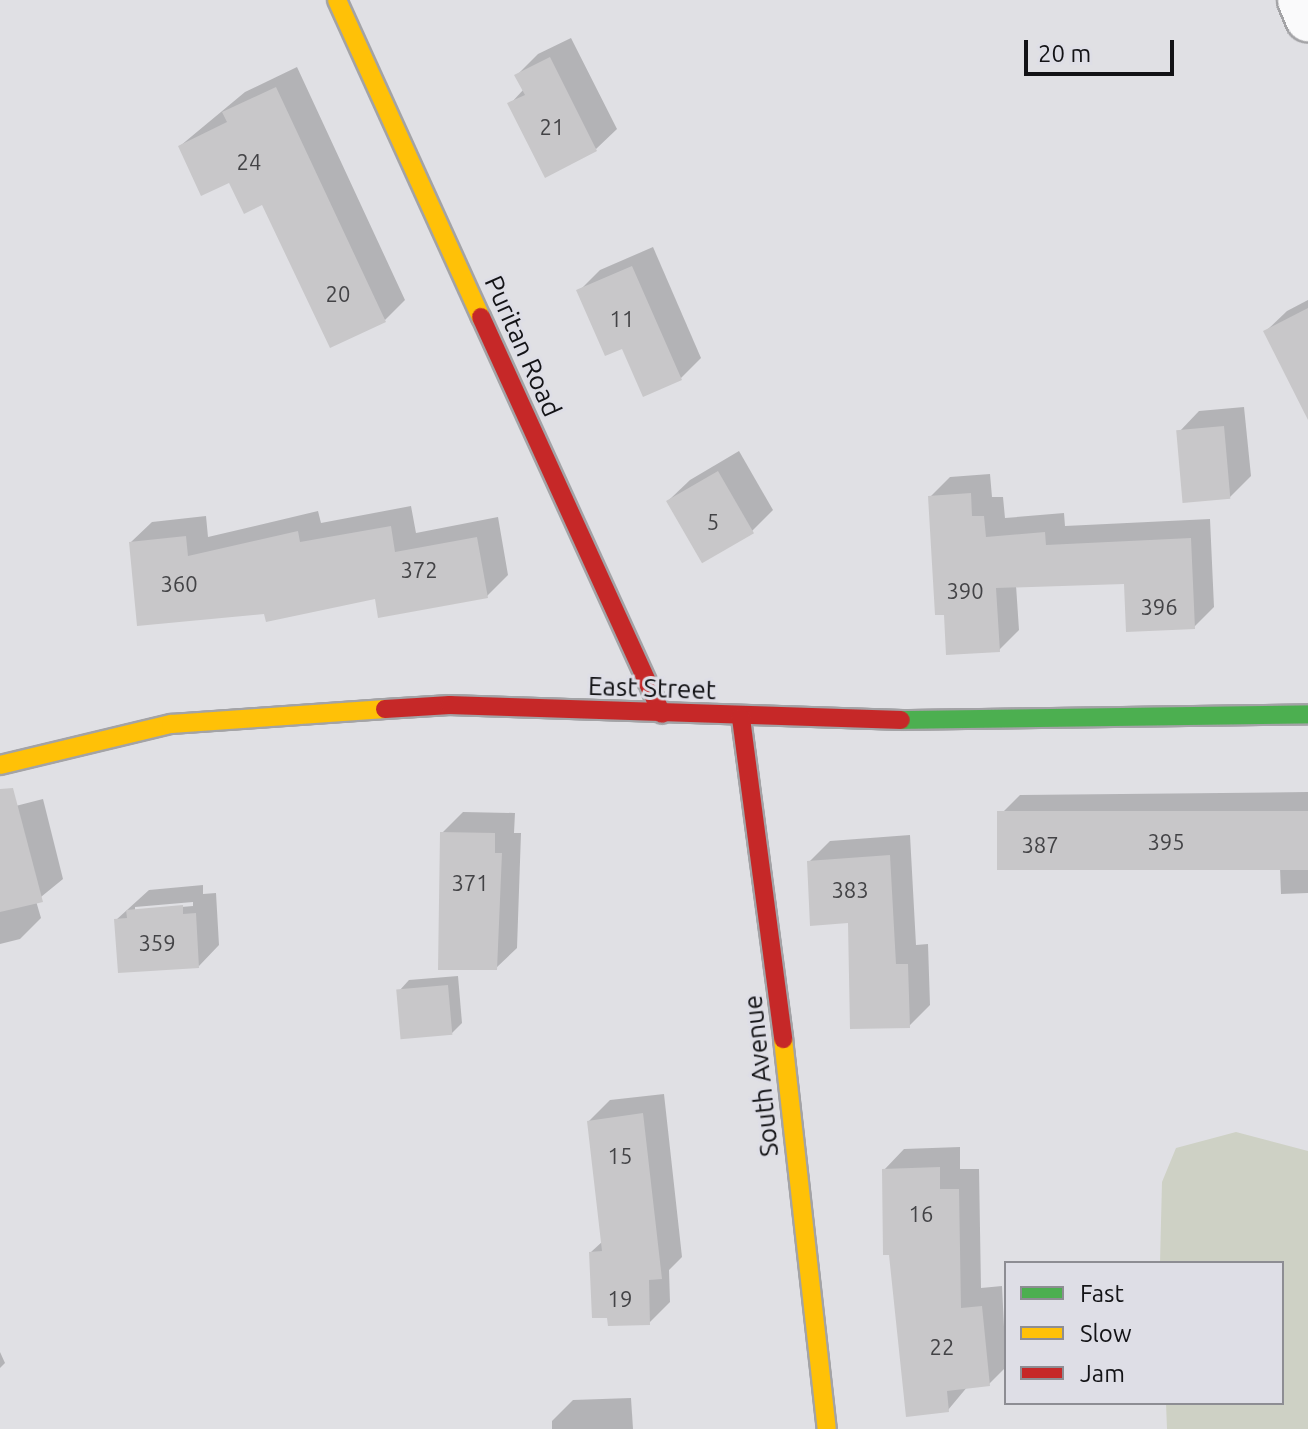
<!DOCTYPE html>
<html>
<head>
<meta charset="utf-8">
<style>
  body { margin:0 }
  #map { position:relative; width:1308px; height:1429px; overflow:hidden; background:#e0e0e4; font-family:Ubuntu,sans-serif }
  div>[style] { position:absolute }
  .green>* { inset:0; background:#ced1c5 }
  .shadow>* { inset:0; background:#0003 }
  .building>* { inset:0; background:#c8c7c9; transform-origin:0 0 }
  .roads { filter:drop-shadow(2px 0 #a3a3a6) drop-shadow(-2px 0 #a3a3a6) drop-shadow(0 2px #a3a3a6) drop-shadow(0 -2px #a3a3a6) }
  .street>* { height:44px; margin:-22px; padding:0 22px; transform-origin:22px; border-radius:22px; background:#fafafb }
  .fast>* { height:18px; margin:-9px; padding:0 9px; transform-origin:9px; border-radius:9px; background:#4caf50 }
  .slow>* { height:18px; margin:-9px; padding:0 9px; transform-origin:9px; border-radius:9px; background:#ffc107 }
  .jam>* { height:18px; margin:-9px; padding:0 9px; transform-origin:9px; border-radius:9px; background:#c62828 }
  span { translate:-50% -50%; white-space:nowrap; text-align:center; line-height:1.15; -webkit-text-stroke:6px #dedee6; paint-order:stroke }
  .number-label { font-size:22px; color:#434346 }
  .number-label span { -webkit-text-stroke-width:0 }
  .street-label { font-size:26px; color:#131316 }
  .legend { position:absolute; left:1004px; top:1261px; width:280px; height:144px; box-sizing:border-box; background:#dedee6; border:2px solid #8d8d93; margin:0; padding:10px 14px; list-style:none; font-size:24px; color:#131316 }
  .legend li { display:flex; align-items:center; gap:16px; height:40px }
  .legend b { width:40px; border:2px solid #8d8d93 }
  .scale { position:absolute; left:1024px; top:40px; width:150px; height:36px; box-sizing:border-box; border:4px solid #131316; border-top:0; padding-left:10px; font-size:24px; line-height:28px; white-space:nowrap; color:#131316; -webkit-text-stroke:6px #dedee6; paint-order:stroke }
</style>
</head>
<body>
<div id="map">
  <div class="green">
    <div style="clip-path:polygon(1236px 1132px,1308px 1151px,1308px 1429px,1167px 1429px,1166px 1403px,1282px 1403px,1282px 1263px,1160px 1263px,1162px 1182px,1176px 1148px)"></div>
  </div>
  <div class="shadow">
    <div style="clip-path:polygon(571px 38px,617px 129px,596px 149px,510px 104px,524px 89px,517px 75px,538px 54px)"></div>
    <div style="clip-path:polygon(297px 67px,405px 300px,385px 320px,263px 202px,180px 146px,245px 92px)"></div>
    <div style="clip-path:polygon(653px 247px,701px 358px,680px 379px,623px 346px,579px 291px,600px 270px)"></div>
    <div style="clip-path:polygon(1308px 300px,1308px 358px,1266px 331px,1287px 311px)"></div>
    <div style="clip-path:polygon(1244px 407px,1251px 476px,1230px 497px,1179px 432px,1199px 411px)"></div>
    <div style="clip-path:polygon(739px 451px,773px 510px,752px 531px,669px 500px,690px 480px)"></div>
    <div style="clip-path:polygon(990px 474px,992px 497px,1003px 497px,1005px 518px,1064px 513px,1065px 526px,1210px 519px,1214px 607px,1194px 627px,1126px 582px,1016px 585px,1019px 630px,999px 650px,946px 612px,930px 497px,950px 477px)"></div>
    <div style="clip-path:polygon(411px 506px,416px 533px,498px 517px,508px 575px,487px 596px,376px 597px,266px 612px,131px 542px,152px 522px,206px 516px,208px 537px,318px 511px,321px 523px)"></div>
    <div style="clip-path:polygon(1308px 792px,1308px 893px,1281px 894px,1280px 868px,999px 816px,1020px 795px)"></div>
    <div style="clip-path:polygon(43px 799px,63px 879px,36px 901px,41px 918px,20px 939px,0 944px,0 810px)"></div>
    <div style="clip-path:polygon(463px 812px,515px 813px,514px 833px,521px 833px,517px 948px,496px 968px,442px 833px)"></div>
    <div style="clip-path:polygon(910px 835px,916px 945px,928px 944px,930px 1005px,909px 1026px,850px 921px,809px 862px,830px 841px)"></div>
    <div style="clip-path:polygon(evenodd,203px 885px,203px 894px,216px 893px,219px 945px,199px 966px,116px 920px,149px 890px,203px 885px,193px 902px,193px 906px,135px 911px,135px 907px,193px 902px)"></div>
    <div style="clip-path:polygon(458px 976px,462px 1023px,452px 1033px,399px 991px,409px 980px)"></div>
    <div style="clip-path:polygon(664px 1094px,682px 1257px,669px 1270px,670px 1302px,649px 1323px,591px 1252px,603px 1241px,589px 1121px,610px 1100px)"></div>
    <div style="clip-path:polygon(960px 1147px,960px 1169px,979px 1169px,981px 1288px,1002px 1286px,1006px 1367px,989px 1384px,968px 1386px,948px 1410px,884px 1170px,904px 1149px)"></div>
    <div style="clip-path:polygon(0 1352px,5px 1363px,0 1368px)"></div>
    <div style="clip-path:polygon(631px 1398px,633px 1429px,552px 1429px,552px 1421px,573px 1400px)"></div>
  </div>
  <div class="building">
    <div style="clip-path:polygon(550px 57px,597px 151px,545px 178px,507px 103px,525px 95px,514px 75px)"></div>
    <div style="clip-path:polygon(276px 87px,386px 322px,330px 348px,262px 205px,244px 214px,229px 183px,201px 196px,178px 146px,227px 122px,222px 112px)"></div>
    <div style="clip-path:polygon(632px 266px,682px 380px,643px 397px,622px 349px,605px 356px,576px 290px)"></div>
    <div style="clip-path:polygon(1308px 308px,1308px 420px,1263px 331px)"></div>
    <div style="left:1224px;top:426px;width:73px;height:48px;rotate:85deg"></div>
    <div style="left:718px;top:471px;width:72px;height:60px;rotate:60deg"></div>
    <div style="clip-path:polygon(971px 493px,972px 516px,984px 516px,986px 537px,1045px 532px,1046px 545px,1191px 538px,1195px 629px,1126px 632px,1124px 584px,996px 588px,1000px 652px,946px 655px,944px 615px,935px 615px,928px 496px)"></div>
    <div style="clip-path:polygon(391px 526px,395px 552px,477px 537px,488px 598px,378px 618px,375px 599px,266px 622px,264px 614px,137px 626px,129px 542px,186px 536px,188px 556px,298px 531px,300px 542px)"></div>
    <div style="clip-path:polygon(13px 788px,43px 902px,0 912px,0 789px)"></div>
    <div style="left:1308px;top:811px;width:59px;height:311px;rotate:90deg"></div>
    <div style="clip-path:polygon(440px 832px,495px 833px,495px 853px,502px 853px,497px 970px,438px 970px)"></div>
    <div style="clip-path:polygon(890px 855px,896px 964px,908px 964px,910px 1028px,850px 1029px,848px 923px,810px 926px,807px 861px)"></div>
    <div style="clip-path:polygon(183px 905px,183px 914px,196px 913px,199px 968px,118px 973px,114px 919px,127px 918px,126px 910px)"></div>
    <div style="left:448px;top:985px;width:50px;height:52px;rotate:85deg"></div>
    <div style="clip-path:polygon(643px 1113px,662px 1279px,649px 1280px,650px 1325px,608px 1326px,607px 1318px,592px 1318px,589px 1252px,602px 1251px,587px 1121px)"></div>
    <div style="clip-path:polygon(940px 1167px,940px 1189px,959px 1189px,961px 1308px,982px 1306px,990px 1386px,947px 1391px,949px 1412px,906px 1417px,889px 1255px,883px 1255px,882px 1169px)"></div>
  </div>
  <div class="roads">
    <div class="street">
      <div style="left:1300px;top:0;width:21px;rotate:67deg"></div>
    </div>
    <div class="fast">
      <div style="left:901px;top:720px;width:407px;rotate:-0.8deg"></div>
    </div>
    <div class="slow">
      <div style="left:337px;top:0;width:348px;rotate:65.6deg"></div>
      <div style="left:0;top:765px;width:176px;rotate:-13.5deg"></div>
      <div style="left:171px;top:724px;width:215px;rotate:-4deg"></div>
      <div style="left:783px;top:1039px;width:392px;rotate:83.6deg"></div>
    </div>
    <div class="jam">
      <div style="left:481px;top:317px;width:436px;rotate:65.5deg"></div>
      <div style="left:385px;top:709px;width:65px;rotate:-3.5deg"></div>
      <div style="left:450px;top:705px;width:451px;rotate:1.9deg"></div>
      <div style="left:741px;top:718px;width:324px;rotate:82.5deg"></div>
    </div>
  </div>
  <div class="number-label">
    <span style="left:552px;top:127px">21</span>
    <span style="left:249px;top:162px">24</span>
    <span style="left:338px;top:294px">20</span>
    <span style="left:622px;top:319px">11</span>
    <span style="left:713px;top:522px">5</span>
    <span style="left:419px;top:570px">372</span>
    <span style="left:179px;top:584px">360</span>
    <span style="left:965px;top:591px">390</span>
    <span style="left:1159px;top:607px">396</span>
    <span style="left:1166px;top:842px">395</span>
    <span style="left:1040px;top:845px">387</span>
    <span style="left:470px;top:883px">371</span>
    <span style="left:850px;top:890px">383</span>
    <span style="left:157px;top:943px">359</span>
    <span style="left:620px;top:1156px">15</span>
    <span style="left:921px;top:1214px">16</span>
    <span style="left:620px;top:1299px">19</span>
    <span style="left:942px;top:1347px">22</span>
  </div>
  <div class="street-label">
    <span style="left:523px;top:346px;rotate:66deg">Puritan Road</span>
    <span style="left:652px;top:688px;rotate:2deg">East Street</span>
    <span style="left:761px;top:1076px;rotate:-96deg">South Avenue</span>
  </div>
  <ul class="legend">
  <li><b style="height:10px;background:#4caf50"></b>Fast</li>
  <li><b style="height:10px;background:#ffc107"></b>Slow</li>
  <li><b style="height:10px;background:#c62828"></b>Jam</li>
  </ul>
  <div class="scale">20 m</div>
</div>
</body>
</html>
